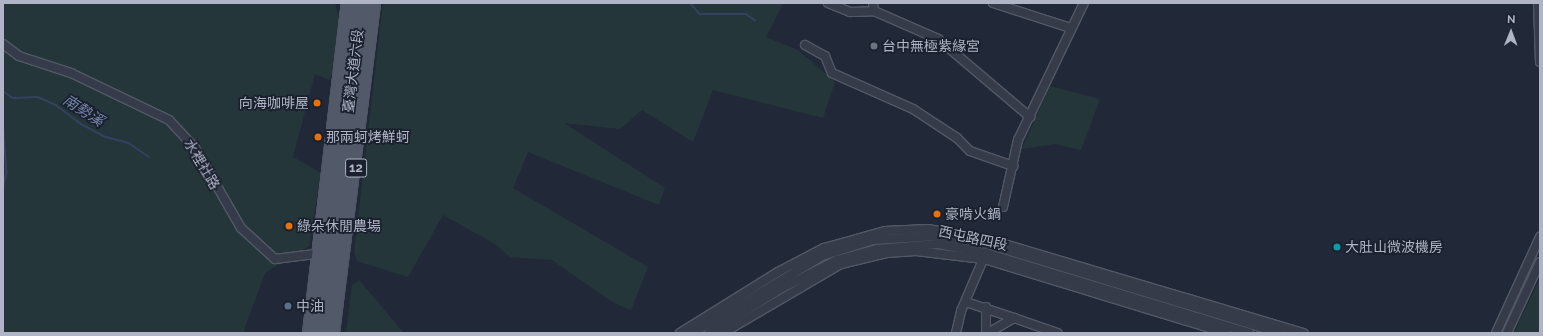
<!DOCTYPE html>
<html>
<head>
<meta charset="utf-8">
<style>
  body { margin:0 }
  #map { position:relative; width:1543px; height:336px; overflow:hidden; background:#212938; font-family:Raleway,"Noto Sans TC",sans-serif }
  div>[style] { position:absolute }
  .green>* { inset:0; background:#24363a }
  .stream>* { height:1.5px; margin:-0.75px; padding:0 0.75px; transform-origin:0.75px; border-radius:0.75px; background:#35425f }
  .roads { filter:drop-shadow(1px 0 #525866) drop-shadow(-1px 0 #525866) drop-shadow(0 1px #525866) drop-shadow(0 -1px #525866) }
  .minor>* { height:8px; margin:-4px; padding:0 4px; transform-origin:4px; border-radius:4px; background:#353b48 }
  .major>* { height:10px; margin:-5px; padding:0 5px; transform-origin:5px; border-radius:5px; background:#525a69 }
  .dots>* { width:11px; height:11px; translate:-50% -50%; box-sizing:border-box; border:2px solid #1a202d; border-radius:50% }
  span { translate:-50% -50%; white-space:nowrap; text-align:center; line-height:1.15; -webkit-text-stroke:3.5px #1a202d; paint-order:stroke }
  .shield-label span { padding:1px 3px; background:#1a202d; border:1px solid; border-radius:3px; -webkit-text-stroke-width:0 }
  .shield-label { font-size:13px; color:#afb5c5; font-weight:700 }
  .poi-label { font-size:14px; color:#afb5c5 }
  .left { translate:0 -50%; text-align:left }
  .right { translate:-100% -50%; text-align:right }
  .street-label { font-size:14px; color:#afb5c5 }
  .water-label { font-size:15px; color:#7789ad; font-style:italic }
  .frame { position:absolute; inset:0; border:4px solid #afb5c5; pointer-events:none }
  .north { position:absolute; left:1491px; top:12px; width:40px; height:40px; -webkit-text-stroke:3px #1a202d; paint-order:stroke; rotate:1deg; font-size:11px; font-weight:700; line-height:16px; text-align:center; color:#afb5c5 }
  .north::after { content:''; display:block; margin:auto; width:14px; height:18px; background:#afb5c5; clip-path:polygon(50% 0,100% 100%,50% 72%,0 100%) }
</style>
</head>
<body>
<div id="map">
  <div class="green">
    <div style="clip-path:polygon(3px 3px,335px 3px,342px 34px,330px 80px,315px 74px,293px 157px,321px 173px,309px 246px,265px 273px,244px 330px,247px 333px,3px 333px)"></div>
    <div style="clip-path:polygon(383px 3px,783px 3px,766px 37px,798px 50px,835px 82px,823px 118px,713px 90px,693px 142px,642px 110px,620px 129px,564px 123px,665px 188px,659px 205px,528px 152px,513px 188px,648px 267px,631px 310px,614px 303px,552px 260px,510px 257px,495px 244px,443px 215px,408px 277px,357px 261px,354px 252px)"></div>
    <div style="clip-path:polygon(1050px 86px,1100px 99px,1081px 150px,1055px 144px,1022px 149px)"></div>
    <div style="clip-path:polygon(1540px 278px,1540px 333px,1515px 333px,1518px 324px)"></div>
    <div style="clip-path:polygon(359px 280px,404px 333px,346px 333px,352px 285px)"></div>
  </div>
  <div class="stream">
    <div style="left:690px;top:3px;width:15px;rotate:48deg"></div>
    <div style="left:700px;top:14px;width:46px"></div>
    <div style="left:746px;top:14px;width:11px;rotate:34deg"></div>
    <div style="left:3px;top:91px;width:12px;rotate:35deg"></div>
    <div style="left:13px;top:98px;width:25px;rotate:-2deg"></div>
    <div style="left:38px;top:97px;width:20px;rotate:24deg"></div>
    <div style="left:56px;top:105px;width:34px;rotate:37deg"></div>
    <div style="left:83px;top:125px;width:26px;rotate:28deg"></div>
    <div style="left:106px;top:137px;width:24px;rotate:15deg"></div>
    <div style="left:129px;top:143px;width:24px;rotate:35deg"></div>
    <div style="left:3px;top:120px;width:53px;rotate:85.7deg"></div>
    <div style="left:7px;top:173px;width:16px;rotate:104deg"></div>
  </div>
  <div class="roads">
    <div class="minor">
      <div style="left:828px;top:3px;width:24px;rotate:22deg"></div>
      <div style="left:850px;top:12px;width:24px;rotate:-2deg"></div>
      <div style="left:874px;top:11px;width:70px;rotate:23.6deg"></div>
      <div style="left:938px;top:39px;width:121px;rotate:40.3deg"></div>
      <div style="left:873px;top:3px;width:8px;rotate:83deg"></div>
      <div style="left:993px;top:3px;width:82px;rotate:17.8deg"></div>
      <div style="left:1538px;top:3px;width:59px;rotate:88.1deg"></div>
      <div style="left:3px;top:44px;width:20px;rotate:37deg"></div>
      <div style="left:19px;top:56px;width:55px;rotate:18.1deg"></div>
      <div style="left:71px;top:73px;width:109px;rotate:25.6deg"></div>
      <div style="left:169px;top:120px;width:38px;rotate:47deg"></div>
      <div style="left:195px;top:148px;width:92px;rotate:60.1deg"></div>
      <div style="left:241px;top:228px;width:46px;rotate:42.4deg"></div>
      <div style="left:275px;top:259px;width:48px;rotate:-7.1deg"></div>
      <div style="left:805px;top:45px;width:23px;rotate:29deg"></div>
      <div style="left:825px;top:56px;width:18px;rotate:68deg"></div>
      <div style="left:832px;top:73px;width:89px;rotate:24deg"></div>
      <div style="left:913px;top:109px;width:53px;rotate:33.4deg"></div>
      <div style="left:957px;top:138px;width:18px;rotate:45deg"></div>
      <div style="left:970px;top:151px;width:46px;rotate:19.2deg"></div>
      <div style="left:1003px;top:207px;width:69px;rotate:-77.4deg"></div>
      <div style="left:1018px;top:140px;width:152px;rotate:-64.3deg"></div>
      <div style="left:966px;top:302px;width:51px;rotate:18.4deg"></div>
      <div style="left:680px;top:333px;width:115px;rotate:-31.9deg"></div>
      <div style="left:778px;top:272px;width:52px;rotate:-27.6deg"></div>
      <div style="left:824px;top:248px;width:63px;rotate:-15.6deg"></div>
      <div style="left:885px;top:231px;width:43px;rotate:-2.7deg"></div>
      <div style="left:928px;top:229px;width:64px;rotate:9.9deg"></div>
      <div style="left:991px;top:240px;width:326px;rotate:16.6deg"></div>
      <div style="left:693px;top:333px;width:150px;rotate:-30.8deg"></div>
      <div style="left:822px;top:256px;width:53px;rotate:-17.4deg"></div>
      <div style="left:873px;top:240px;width:65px;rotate:-3.5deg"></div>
      <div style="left:938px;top:236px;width:53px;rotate:9.8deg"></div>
      <div style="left:990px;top:245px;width:303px;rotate:16.9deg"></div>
      <div style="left:709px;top:333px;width:86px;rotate:-31.7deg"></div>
      <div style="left:782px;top:288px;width:62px;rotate:-27deg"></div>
      <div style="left:837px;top:260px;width:41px;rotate:-15.4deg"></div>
      <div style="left:877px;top:249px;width:61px;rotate:-4.7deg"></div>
      <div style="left:938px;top:244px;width:49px;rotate:10.6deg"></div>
      <div style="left:986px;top:253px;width:275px;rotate:16.9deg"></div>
      <div style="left:723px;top:333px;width:137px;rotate:-30.3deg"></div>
      <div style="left:841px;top:264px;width:47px;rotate:-13.4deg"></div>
      <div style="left:887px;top:253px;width:29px;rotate:-4deg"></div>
      <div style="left:916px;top:251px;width:68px;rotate:6.7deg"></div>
      <div style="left:984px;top:259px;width:253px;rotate:17deg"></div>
      <div style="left:956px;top:333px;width:23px;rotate:-77deg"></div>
      <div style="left:961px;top:311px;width:61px;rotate:-66.8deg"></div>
      <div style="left:986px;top:333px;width:26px;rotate:-90deg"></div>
      <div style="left:988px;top:333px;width:30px;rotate:-30deg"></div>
      <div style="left:1014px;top:318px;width:46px;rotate:19.2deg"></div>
      <div style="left:1496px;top:333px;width:106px;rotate:-65.4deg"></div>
      <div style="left:1507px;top:333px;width:78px;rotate:-65.1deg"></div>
    </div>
    <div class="major">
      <div style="left:308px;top:333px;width:332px;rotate:-83.3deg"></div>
      <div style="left:317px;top:333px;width:332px;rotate:-83.3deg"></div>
      <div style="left:326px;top:333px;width:332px;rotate:-83.1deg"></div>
      <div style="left:334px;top:333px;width:333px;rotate:-82.9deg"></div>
    </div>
  </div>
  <div class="dots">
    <div style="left:874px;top:46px;background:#6b7280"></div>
    <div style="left:317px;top:103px;background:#e8710a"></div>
    <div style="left:318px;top:137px;background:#e8710a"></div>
    <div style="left:937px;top:214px;background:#e8710a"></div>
    <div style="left:289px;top:226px;background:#e8710a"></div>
    <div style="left:1337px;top:247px;background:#0f9aa8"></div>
    <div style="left:288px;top:306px;background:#5c6f8a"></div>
  </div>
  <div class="shield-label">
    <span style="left:356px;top:168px">12</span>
  </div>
  <div class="poi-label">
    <span class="left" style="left:882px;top:46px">台中無極紫緣宮</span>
    <span class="right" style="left:309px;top:103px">向海咖啡屋</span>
    <span class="left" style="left:326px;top:137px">那兩蚵烤鮮蚵</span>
    <span class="left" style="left:945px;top:214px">豪啃火鍋</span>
    <span class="left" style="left:297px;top:226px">綠朵休閒農場</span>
    <span class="left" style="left:1345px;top:247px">大肚山微波機房</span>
    <span class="left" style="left:296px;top:306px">中油</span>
  </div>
  <div class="street-label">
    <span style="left:353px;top:71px;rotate:-83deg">臺灣大道六段</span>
    <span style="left:202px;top:164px;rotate:59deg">水裡社路</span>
    <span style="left:973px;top:238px;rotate:12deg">西屯路四段</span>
  </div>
  <div class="water-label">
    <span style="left:83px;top:111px;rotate:33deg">南勢溪</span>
  </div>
  <div class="frame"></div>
  <div class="north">N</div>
</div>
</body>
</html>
